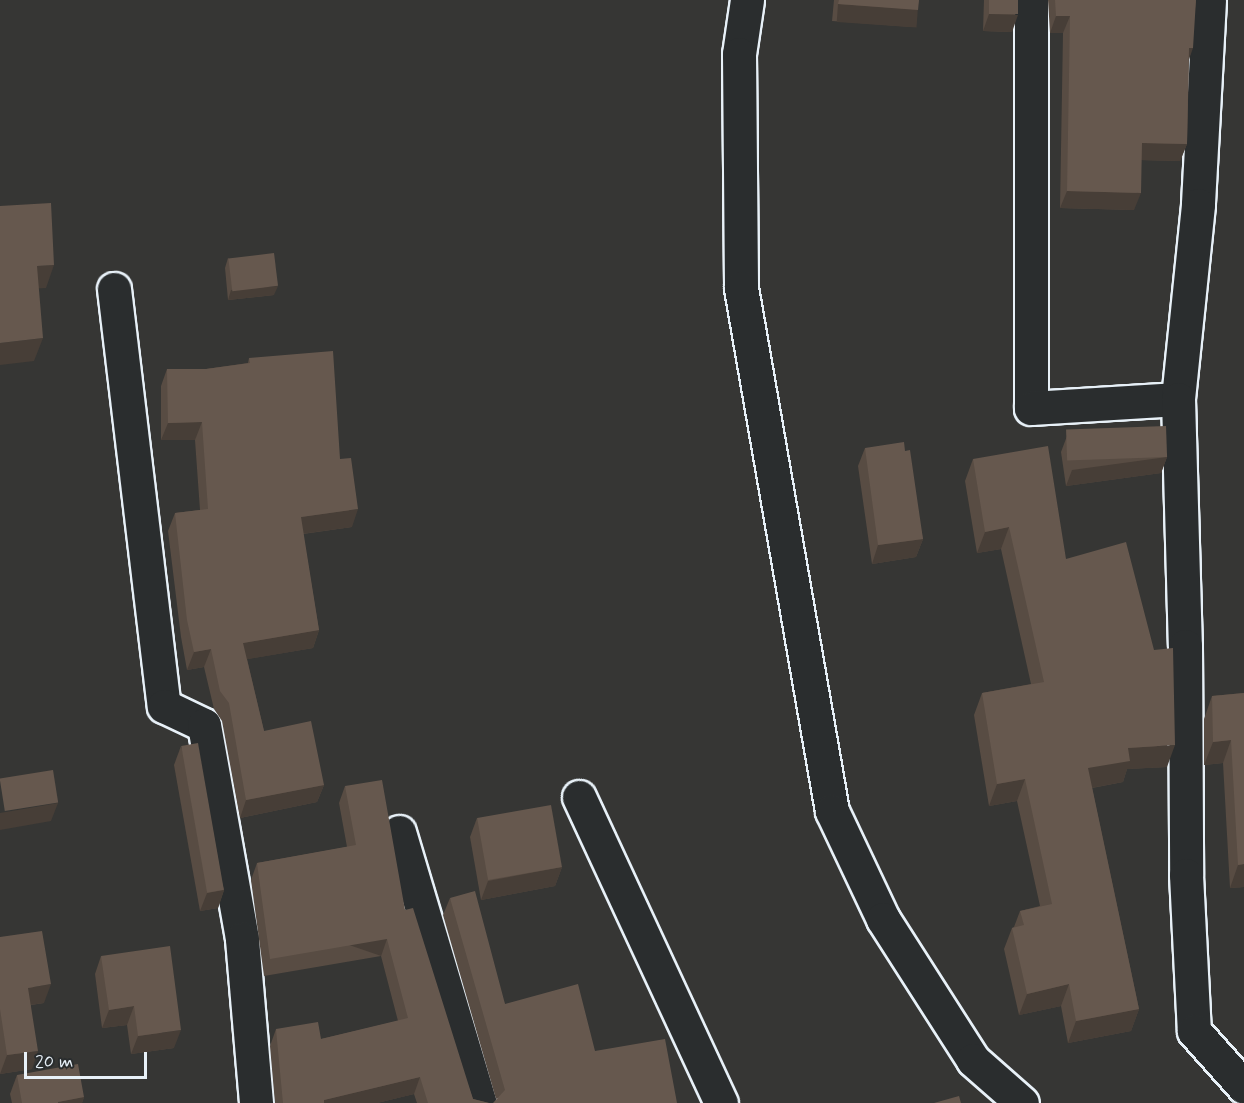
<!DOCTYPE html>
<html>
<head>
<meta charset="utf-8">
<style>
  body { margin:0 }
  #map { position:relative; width:1244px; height:1103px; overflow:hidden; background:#363634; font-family:Mynerve,sans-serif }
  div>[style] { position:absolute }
  .roads { filter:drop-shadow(2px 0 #e8f1f8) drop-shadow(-2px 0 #e8f1f8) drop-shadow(0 2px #e8f1f8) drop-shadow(0 -2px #e8f1f8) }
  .minor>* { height:33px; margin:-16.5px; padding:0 16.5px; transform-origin:16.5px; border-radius:16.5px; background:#2a2d2e }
  .wall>* { inset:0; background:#584c43 }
  .shaded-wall>* { inset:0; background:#473e37; transform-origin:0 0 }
  .building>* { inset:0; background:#66584e; transform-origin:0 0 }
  span { translate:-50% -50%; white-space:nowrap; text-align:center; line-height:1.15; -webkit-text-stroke:4.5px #2a2d2e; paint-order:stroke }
  .scale { position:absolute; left:24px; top:1052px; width:123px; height:27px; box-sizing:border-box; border:3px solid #e8f1f8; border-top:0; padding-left:8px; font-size:18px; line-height:21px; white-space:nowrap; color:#e8f1f8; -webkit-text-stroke:4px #2a2d2e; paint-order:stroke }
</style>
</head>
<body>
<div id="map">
  <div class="roads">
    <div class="minor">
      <div style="left:747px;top:0;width:55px;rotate:98.4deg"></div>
      <div style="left:739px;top:54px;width:234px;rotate:89.5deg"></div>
      <div style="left:741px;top:288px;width:531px;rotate:80.13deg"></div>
      <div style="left:832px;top:811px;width:119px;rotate:64.7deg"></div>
      <div style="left:883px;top:919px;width:167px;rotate:57.4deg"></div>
      <div style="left:973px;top:1060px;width:65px;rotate:41.3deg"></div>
      <div style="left:1031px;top:0;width:408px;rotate:90deg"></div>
      <div style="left:1031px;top:408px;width:147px;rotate:-3.5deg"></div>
      <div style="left:1209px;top:0;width:205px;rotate:93.1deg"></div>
      <div style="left:1198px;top:205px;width:195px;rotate:95.9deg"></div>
      <div style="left:1178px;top:399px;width:247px;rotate:88.4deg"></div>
      <div style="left:1185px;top:646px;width:229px;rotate:89.7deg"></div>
      <div style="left:1186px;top:875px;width:156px;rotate:87.1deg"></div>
      <div style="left:1194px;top:1031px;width:75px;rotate:48.2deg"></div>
      <div style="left:114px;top:289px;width:420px;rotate:83.2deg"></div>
      <div style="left:164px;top:706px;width:44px;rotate:25.4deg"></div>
      <div style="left:204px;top:725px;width:217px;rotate:79.9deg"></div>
      <div style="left:242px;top:939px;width:165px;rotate:85.1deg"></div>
      <div style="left:579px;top:797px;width:337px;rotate:65.1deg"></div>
      <div style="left:399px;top:832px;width:283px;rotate:73.4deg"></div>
    </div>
  </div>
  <div class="wall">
    <div style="clip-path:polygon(834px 0,919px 0,912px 27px,832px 21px)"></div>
    <div style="clip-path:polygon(984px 0,1018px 0,1012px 32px,983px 31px)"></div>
    <div style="clip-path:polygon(1048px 0,1196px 0,1189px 60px,1187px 144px,1180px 161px,1141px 160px,1134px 210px,1060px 208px,1063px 33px,1050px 33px)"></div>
    <div style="clip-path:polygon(228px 258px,274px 295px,228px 300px,225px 268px)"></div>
    <div style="clip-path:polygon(249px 358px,340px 459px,352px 527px,303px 534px,319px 630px,313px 648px,247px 659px,264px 731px,324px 785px,317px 802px,240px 818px,222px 721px,214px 709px,204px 667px,187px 670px,181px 637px,168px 531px,175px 513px,200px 510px,195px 440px,161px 440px,161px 386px,167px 369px,206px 369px,248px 363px)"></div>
    <div style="clip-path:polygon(1067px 436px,1167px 457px,1161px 473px,1066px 486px,1061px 452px)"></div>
    <div style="clip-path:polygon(865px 448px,905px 451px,923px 539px,916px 557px,872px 564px,858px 466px)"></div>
    <div style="clip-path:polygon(973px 459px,1066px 559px,1167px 767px,1127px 769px,1123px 782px,1092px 788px,1139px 1009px,1131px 1031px,1068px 1043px,1061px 1006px,1019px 1015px,1004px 949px,1012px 928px,1014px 927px,1020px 911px,1040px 906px,1017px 801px,989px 806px,974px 715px,982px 693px,1031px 684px,1001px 549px,977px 553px,965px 481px)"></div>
    <div style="clip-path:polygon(1244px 693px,1244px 887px,1230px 888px,1223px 763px,1204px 765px,1204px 719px,1212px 696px)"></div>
    <div style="clip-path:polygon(181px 746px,224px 890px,218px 908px,200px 911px,174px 765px)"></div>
    <div style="clip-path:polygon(345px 786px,405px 910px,473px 1099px,489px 1103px,417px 1103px,414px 1094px,377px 1103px,275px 1103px,270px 1046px,276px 1029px,321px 1039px,398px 1021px,381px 956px,264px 976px,251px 880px,257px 863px,347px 847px,339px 803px)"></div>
    <div style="clip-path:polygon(477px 818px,562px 867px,555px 886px,481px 900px,470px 837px)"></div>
    <div style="clip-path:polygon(450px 898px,505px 1004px,595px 1051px,496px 1099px,443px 915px)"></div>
    <div style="clip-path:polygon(0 937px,44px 1003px,31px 1005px,32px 1069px,0 1074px)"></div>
    <div style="clip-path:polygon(101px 956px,174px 1048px,131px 1054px,127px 1025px,102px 1028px,95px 974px)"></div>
    <div style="clip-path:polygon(17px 1075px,84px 1097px,82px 1103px,12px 1103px,10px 1094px)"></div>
  </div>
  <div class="shaded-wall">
    <div style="left:838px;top:4px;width:80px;height:18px;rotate:4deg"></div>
    <div style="clip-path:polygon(989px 14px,1018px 15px,1012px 32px,983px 31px)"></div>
    <div style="clip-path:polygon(1056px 16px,1070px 16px,1063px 33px,1050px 33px)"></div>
    <div style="clip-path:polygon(1189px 48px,1193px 48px,1187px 65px)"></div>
    <div style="clip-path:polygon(1142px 143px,1187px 144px,1180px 161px,1136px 160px)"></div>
    <div style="clip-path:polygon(1067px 191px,1141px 193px,1134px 210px,1060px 208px)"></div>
    <div style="clip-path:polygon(54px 265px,46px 288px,28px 289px,37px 266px)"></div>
    <div style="clip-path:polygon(278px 286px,274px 295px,228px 300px,231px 290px)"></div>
    <div style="clip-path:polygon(43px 338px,34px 361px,0 365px,0 343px)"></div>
    <div style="clip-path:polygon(202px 422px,195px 440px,161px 440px,168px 423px)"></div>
    <div style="clip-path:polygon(1167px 457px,1161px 473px,1066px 486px,1072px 470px)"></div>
    <div style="clip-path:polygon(358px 509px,352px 527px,294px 535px,301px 517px)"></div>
    <div style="clip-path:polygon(1009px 527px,1001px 549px,977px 553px,985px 532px)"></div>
    <div style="clip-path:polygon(923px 539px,916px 557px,872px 564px,878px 545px)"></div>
    <div style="clip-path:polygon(319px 630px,313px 648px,237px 661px,243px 643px)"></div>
    <div style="clip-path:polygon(211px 649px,204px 667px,187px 670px,194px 652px)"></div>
    <div style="clip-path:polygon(1231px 740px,1223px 763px,1204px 765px,1213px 742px)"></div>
    <div style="clip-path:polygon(1175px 745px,1167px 767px,1127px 769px,1123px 782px,1080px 790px,1088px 768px,1128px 748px)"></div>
    <div style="clip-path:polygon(1025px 779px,1017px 801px,989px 806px,997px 784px)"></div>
    <div style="clip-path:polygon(324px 785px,317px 802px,240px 818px,246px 800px)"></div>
    <div style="clip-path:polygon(58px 803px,51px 821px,0 830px,0 813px)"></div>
    <div style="clip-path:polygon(1244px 864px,1244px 887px,1230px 888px,1238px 865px)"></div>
    <div style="clip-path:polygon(562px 867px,555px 886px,481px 900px,488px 881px)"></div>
    <div style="clip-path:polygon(224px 890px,218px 908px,200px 911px,207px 893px)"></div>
    <div style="left:387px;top:939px;width:18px;height:119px;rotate:109deg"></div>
    <div style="clip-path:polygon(51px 984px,44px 1003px,22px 1006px,28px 988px)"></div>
    <div style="clip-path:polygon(1069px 984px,1061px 1006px,1019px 1015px,1027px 994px)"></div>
    <div style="clip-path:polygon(134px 1006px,127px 1025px,102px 1028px,109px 1010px)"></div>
    <div style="clip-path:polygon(1139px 1009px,1131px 1031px,1068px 1043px,1076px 1021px)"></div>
    <div style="clip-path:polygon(181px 1030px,174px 1048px,131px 1054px,138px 1036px)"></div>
    <div style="clip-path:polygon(38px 1051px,32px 1069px,0 1074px,7px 1055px)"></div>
    <div style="clip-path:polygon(420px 1077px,414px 1094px,377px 1103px,323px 1103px,324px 1100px)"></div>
    <div style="clip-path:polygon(84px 1097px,82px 1103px,58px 1103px,58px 1102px)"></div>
  </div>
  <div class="building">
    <div style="clip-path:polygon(839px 0,919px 0,918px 10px,838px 4px)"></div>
    <div style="left:989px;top:0;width:29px;height:14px"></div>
    <div style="clip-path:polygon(1055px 0,1196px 0,1193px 48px,1189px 48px,1187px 144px,1142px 143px,1141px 193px,1067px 191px,1070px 16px,1056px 16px)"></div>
    <div style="clip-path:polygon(51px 203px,54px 265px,37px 266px,43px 338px,0 343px,0 206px)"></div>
    <div style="left:274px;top:253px;width:33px;height:46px;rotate:83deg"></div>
    <div style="clip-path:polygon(333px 351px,340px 459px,351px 458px,358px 509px,301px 517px,319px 630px,243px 643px,264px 731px,311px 721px,324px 785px,246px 800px,229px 703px,220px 691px,211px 649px,194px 652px,187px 620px,175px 513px,208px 509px,202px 422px,168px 423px,167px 369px,206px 369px,250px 363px,249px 358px)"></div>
    <div style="left:1166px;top:426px;width:31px;height:100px;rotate:88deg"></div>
    <div style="clip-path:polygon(904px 442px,905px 451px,910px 450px,923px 539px,878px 545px,865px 448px)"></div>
    <div style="clip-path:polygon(1048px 446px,1066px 559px,1126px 542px,1154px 650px,1173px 648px,1175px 745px,1128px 748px,1130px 761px,1088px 768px,1139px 1009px,1076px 1021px,1069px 984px,1027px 994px,1012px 928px,1024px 925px,1020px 911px,1052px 904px,1025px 779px,997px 784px,982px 693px,1044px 682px,1009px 527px,985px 532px,973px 459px)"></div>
    <div style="clip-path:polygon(1244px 693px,1244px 864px,1238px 865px,1231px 740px,1213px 742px,1212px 696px)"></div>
    <div style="left:198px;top:743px;width:149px;height:17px;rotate:80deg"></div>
    <div style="left:53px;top:770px;width:33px;height:54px;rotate:81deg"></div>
    <div style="clip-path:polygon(382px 780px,405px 910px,413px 908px,473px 1099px,489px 1103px,428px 1103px,420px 1077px,324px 1100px,324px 1103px,283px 1103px,276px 1029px,318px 1022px,321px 1039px,408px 1018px,387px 939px,270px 959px,257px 863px,356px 845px,345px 786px)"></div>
    <div style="left:551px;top:805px;width:63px;height:75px;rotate:80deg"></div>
    <div style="clip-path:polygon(475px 891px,505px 1004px,578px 984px,595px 1051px,665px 1039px,677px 1103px,493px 1103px,505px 1090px,450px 898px)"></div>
    <div style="clip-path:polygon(42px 931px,51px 984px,28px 988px,38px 1051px,7px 1055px,0 1009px,0 937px)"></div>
    <div style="clip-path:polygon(170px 946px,181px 1030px,138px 1036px,134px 1006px,109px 1010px,101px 956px)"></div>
    <div style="clip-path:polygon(78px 1064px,84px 1097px,58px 1102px,58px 1103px,22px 1103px,17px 1075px)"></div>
    <div style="clip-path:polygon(959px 1096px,961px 1103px,934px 1103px)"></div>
  </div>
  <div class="scale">20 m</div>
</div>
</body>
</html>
